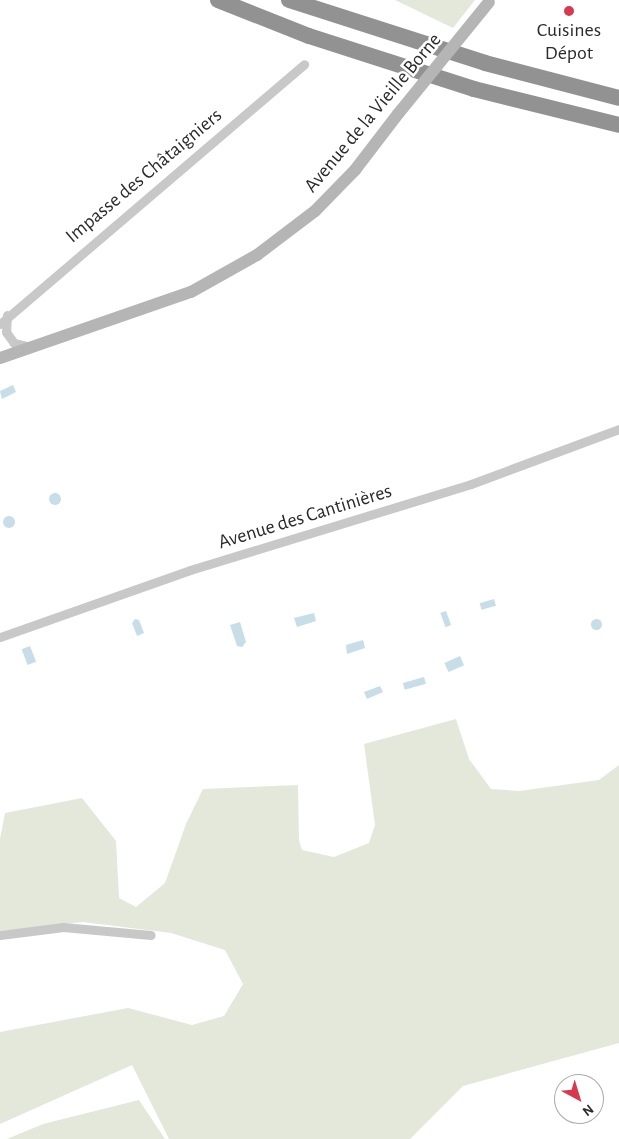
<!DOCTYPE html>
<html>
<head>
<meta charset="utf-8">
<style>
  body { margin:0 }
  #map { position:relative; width:619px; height:1139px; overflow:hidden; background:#fff; font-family:"Alegreya Sans",sans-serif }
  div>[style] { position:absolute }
  .green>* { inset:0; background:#e3e8da }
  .water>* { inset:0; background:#c7dde7; transform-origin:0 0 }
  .round { border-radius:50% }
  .minor>* { height:9px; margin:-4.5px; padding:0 4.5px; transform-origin:4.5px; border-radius:4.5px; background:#c8c8c8 }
  .secondary>* { height:12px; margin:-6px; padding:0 6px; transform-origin:6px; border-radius:6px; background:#b5b5b5 }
  .motorway>* { height:16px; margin:-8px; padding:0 8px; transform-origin:8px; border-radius:8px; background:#929292 }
  .secondary-bridge>* { height:12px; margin:-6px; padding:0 6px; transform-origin:6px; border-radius:6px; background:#b5b5b5 }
  .dots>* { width:14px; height:14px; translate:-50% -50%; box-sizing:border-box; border:2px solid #fff; border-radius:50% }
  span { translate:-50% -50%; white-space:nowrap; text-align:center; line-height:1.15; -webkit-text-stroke:5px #fff; paint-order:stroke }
  .poi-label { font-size:20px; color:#2b2b2b }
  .street-label { font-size:20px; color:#2b2b2b }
  .north { position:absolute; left:554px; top:1074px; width:50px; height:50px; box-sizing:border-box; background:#fff; border:1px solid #aaa; border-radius:50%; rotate:141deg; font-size:14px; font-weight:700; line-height:20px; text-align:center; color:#2b2b2b }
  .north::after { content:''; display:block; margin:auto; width:18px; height:22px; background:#d7394f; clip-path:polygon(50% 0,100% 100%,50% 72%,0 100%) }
</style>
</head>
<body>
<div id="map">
  <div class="green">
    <div style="clip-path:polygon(395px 0,475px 0,453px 28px)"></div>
    <div style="clip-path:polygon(456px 719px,469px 759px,491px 789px,519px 791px,599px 780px,619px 765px,619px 1043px,463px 1086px,410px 1139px,169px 1139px,132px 1065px,0 1124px,0 1032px,128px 1008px,192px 1025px,224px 1016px,243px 984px,225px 950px,171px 933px,83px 922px,0 931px,0 839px,5px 813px,82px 798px,116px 841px,119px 898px,136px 907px,165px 883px,186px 824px,203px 789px,298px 785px,299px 840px,302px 850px,334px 857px,369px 843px,375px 825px,364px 744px)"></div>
    <div style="clip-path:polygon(139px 1100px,165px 1139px,7px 1139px,43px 1124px)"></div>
  </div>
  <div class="water">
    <div style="clip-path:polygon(13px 385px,16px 392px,2px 399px,0 391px)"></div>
    <div class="round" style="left:49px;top:493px;width:12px;height:12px"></div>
    <div class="round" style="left:3px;top:516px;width:12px;height:12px"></div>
    <div style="left:494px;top:599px;width:7px;height:15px;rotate:74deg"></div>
    <div style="left:446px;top:611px;width:15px;height:6px;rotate:70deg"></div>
    <div style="clip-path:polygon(314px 613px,316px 621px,297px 627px,294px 618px)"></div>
    <div class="round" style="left:590.5px;top:618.5px;width:11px;height:11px"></div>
    <div style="clip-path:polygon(135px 619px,139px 620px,144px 633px,137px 636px,132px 623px)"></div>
    <div style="clip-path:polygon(240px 622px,246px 642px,242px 647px,237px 646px,230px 625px)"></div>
    <div style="clip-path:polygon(363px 640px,365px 648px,347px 654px,346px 645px)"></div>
    <div style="left:30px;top:646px;width:17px;height:9px;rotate:69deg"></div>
    <div style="left:460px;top:656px;width:10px;height:17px;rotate:66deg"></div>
    <div style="left:424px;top:677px;width:7px;height:22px;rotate:74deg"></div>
    <div style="clip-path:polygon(380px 686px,383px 692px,367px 699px,364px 692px)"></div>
  </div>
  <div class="minor">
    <div style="left:7px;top:315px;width:17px;rotate:93deg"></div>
    <div style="left:6px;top:332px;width:14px;rotate:54deg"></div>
    <div style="left:14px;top:343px;width:18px;rotate:13deg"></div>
    <div style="left:0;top:324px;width:400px;rotate:-40.5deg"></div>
    <div style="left:0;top:637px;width:201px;rotate:-19.4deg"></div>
    <div style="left:190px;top:570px;width:294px;rotate:-17deg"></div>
    <div style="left:471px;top:484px;width:158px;rotate:-20.4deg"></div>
    <div style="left:0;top:935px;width:64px;rotate:-7.2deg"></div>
    <div style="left:63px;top:927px;width:88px;rotate:5.2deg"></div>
  </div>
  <div class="secondary">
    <div style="left:0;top:358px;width:202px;rotate:-19.1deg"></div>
    <div style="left:191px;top:292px;width:76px;rotate:-29.3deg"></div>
    <div style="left:257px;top:255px;width:73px;rotate:-37.2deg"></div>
    <div style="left:315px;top:211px;width:57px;rotate:-45.7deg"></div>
    <div style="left:355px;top:170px;width:71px;rotate:-52.5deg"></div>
  </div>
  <div class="motorway">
    <div style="left:218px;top:0;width:98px;rotate:21.6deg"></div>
    <div style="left:309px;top:36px;width:173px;rotate:17.8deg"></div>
    <div style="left:474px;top:89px;width:149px;rotate:13.9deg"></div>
    <div style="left:289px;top:0;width:206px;rotate:17.8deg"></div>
    <div style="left:485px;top:63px;width:138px;rotate:14.6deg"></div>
  </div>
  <div class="secondary-bridge">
    <div style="left:398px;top:114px;width:144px;rotate:-50.9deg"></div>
  </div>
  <div class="dots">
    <div style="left:569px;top:11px;background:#d7394f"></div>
  </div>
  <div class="poi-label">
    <span style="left:569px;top:42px">Cuisines<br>Dépot</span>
  </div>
  <div class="street-label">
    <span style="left:373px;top:113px;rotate:-50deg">Avenue de la Vieille Borne</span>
    <span style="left:144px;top:176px;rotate:-40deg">Impasse des Châtaigniers</span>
    <span style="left:305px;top:517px;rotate:-17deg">Avenue des Cantinières</span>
  </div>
  <div class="north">N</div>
</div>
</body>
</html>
